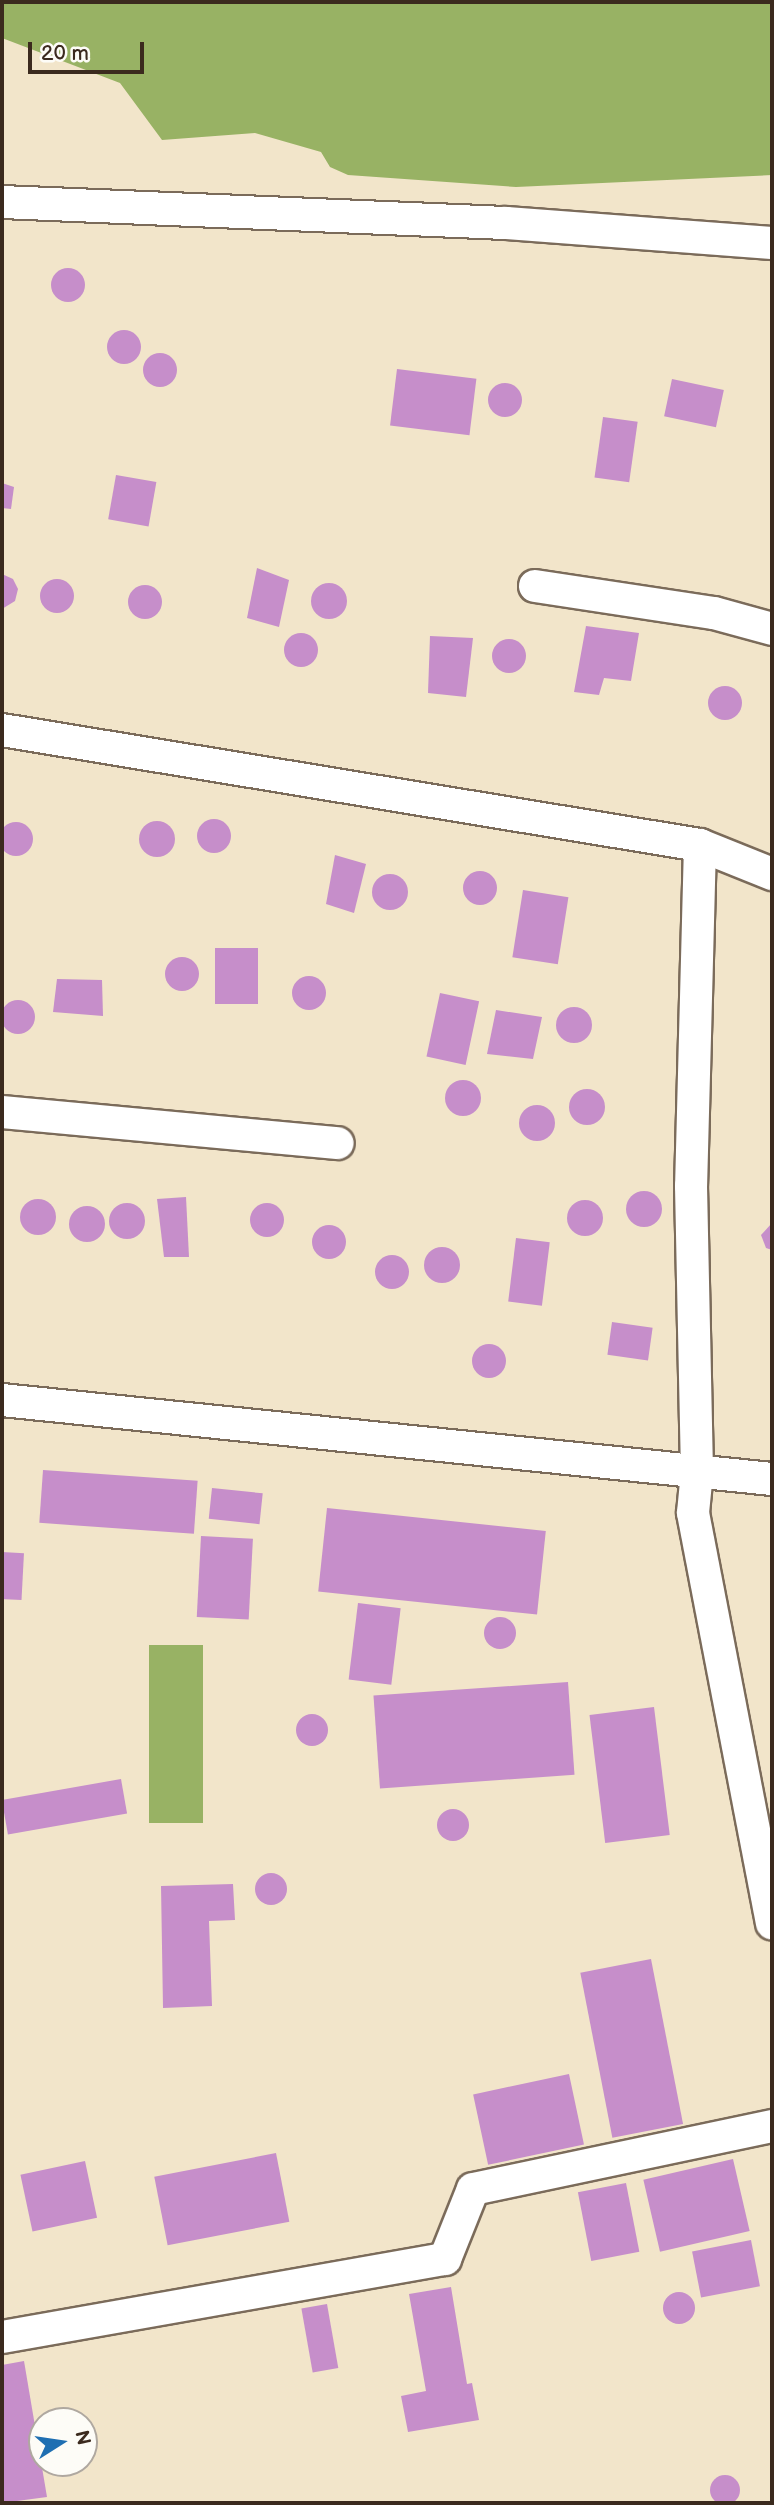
<!DOCTYPE html>
<html>
<head>
<meta charset="utf-8">
<style>
  body { margin:0 }
  #map { position:relative; width:774px; height:2505px; overflow:hidden; background:#f2e5ca; font-family:"Balsamiq Sans",sans-serif }
  div>[style] { position:absolute }
  .forest>* { inset:0; background:#98b264; transform-origin:0 0 }
  .building>* { inset:0; background:#c68eca; transform-origin:0 0 }
  .round { border-radius:50% }
  .roads { filter:drop-shadow(2px 0 #7b6b5a) drop-shadow(-2px 0 #7b6b5a) drop-shadow(0 2px #7b6b5a) drop-shadow(0 -2px #7b6b5a) }
  .street>* { height:32px; margin:-16px; padding:0 16px; transform-origin:16px; border-radius:16px; background:#fff }
  span { translate:-50% -50%; white-space:nowrap; text-align:center; line-height:1.15; -webkit-text-stroke:5px #fdfcf7; paint-order:stroke }
  .frame { position:absolute; inset:0; border:4px solid #3b2a1e; pointer-events:none }
  .north { position:absolute; left:28px; top:2407px; width:70px; height:70px; box-sizing:border-box; background:#fdfcf7; border:2px solid #afa8a0; border-radius:50%; rotate:78deg; font-size:19px; font-weight:700; line-height:28px; text-align:center; color:#3b2a1e }
  .north::after { content:''; display:block; margin:auto; width:24px; height:32px; background:#1f6fb2; clip-path:polygon(50% 0,100% 100%,50% 72%,0 100%) }
  .scale { position:absolute; left:28px; top:42px; width:116px; height:32px; box-sizing:border-box; border:4px solid #3b2a1e; border-top:0; padding-left:9px; font-size:21px; line-height:24px; white-space:nowrap; color:#3b2a1e; -webkit-text-stroke:5px #fdfcf7; paint-order:stroke }
</style>
</head>
<body>
<div id="map">
  <div class="forest">
    <div style="clip-path:polygon(2px 2px,772px 2px,772px 175px,516px 187px,348px 175px,330px 167px,321px 152px,255px 133px,162px 140px,120px 83px,2px 38px)"></div>
    <div style="left:203px;top:1645px;width:178px;height:54px;rotate:90deg"></div>
  </div>
  <div class="building">
    <div class="round" style="left:51px;top:268px;width:34px;height:34px"></div>
    <div class="round" style="left:107px;top:330px;width:34px;height:34px"></div>
    <div class="round" style="left:143px;top:353px;width:34px;height:34px"></div>
    <div style="left:397px;top:369px;width:80px;height:57px;rotate:7deg"></div>
    <div style="left:672px;top:379px;width:53px;height:38px;rotate:12deg"></div>
    <div class="round" style="left:488px;top:383px;width:34px;height:34px"></div>
    <div style="left:603px;top:417px;width:35px;height:61px;rotate:8deg"></div>
    <div style="left:116px;top:475px;width:41px;height:45px;rotate:10deg"></div>
    <div style="clip-path:polygon(2px 483px,14px 487px,11px 509px,2px 508px)"></div>
    <div style="clip-path:polygon(257px 568px,289px 580px,279px 627px,247px 618px)"></div>
    <div style="clip-path:polygon(2px 574px,13px 579px,18px 589px,15px 601px,2px 609px)"></div>
    <div class="round" style="left:40px;top:579px;width:34px;height:34px"></div>
    <div class="round" style="left:311px;top:583px;width:36px;height:36px"></div>
    <div class="round" style="left:128px;top:585px;width:34px;height:34px"></div>
    <div style="clip-path:polygon(586px 626px,639px 633px,631px 681px,604px 678px,599px 695px,574px 692px)"></div>
    <div class="round" style="left:284px;top:633px;width:34px;height:34px"></div>
    <div style="clip-path:polygon(430px 636px,473px 638px,466px 697px,428px 693px)"></div>
    <div class="round" style="left:492px;top:639px;width:34px;height:34px"></div>
    <div class="round" style="left:708px;top:686px;width:34px;height:34px"></div>
    <div class="round" style="left:197px;top:819px;width:34px;height:34px"></div>
    <div class="round" style="left:139px;top:821px;width:36px;height:36px"></div>
    <div class="round" style="left:-1px;top:822px;width:34px;height:34px"></div>
    <div style="clip-path:polygon(335px 855px,366px 864px,354px 913px,326px 904px)"></div>
    <div class="round" style="left:463px;top:871px;width:34px;height:34px"></div>
    <div class="round" style="left:372px;top:874px;width:36px;height:36px"></div>
    <div style="left:523px;top:890px;width:46px;height:68px;rotate:9deg"></div>
    <div style="left:215px;top:948px;width:43px;height:56px"></div>
    <div class="round" style="left:165px;top:957px;width:34px;height:34px"></div>
    <div class="round" style="left:292px;top:976px;width:34px;height:34px"></div>
    <div style="clip-path:polygon(57px 979px,102px 980px,103px 1016px,53px 1012px)"></div>
    <div style="left:440px;top:993px;width:40px;height:65px;rotate:12deg"></div>
    <div class="round" style="left:1px;top:1000px;width:34px;height:34px"></div>
    <div class="round" style="left:556px;top:1007px;width:36px;height:36px"></div>
    <div style="clip-path:polygon(496px 1010px,542px 1017px,533px 1059px,487px 1054px)"></div>
    <div class="round" style="left:445px;top:1080px;width:36px;height:36px"></div>
    <div class="round" style="left:569px;top:1089px;width:36px;height:36px"></div>
    <div class="round" style="left:519px;top:1105px;width:36px;height:36px"></div>
    <div class="round" style="left:626px;top:1191px;width:36px;height:36px"></div>
    <div style="clip-path:polygon(186px 1197px,189px 1257px,164px 1257px,157px 1199px)"></div>
    <div class="round" style="left:20px;top:1199px;width:36px;height:36px"></div>
    <div class="round" style="left:567px;top:1200px;width:36px;height:36px"></div>
    <div class="round" style="left:250px;top:1203px;width:34px;height:34px"></div>
    <div class="round" style="left:109px;top:1203px;width:36px;height:36px"></div>
    <div class="round" style="left:69px;top:1206px;width:36px;height:36px"></div>
    <div style="clip-path:polygon(772px 1223px,772px 1250px,766px 1248px,761px 1235px)"></div>
    <div class="round" style="left:312px;top:1225px;width:34px;height:34px"></div>
    <div style="left:516px;top:1238px;width:34px;height:64px;rotate:7deg"></div>
    <div class="round" style="left:424px;top:1247px;width:36px;height:36px"></div>
    <div class="round" style="left:375px;top:1255px;width:34px;height:34px"></div>
    <div style="left:612px;top:1322px;width:41px;height:33px;rotate:8deg"></div>
    <div class="round" style="left:472px;top:1344px;width:34px;height:34px"></div>
    <div style="left:43px;top:1470px;width:155px;height:53px;rotate:4deg"></div>
    <div style="left:212px;top:1488px;width:51px;height:31px;rotate:6deg"></div>
    <div style="left:327px;top:1508px;width:220px;height:84px;rotate:6deg"></div>
    <div style="left:201px;top:1536px;width:52px;height:81px;rotate:3deg"></div>
    <div style="left:2px;top:1552px;width:22px;height:47px;rotate:3deg"></div>
    <div style="left:358px;top:1603px;width:43px;height:77px;rotate:7deg"></div>
    <div class="round" style="left:484px;top:1617px;width:32px;height:32px"></div>
    <div style="left:568px;top:1682px;width:93px;height:195px;rotate:86deg"></div>
    <div style="left:654px;top:1707px;width:129px;height:65px;rotate:83deg"></div>
    <div class="round" style="left:296px;top:1714px;width:32px;height:32px"></div>
    <div style="left:121px;top:1779px;width:35px;height:121px;rotate:80deg"></div>
    <div class="round" style="left:437px;top:1809px;width:32px;height:32px"></div>
    <div class="round" style="left:255px;top:1873px;width:32px;height:32px"></div>
    <div style="clip-path:polygon(233px 1884px,235px 1920px,209px 1921px,212px 2006px,163px 2008px,161px 1886px)"></div>
    <div style="left:651px;top:1959px;width:168px;height:72px;rotate:79deg"></div>
    <div style="left:569px;top:2074px;width:72px;height:98px;rotate:78deg"></div>
    <div style="left:276px;top:2153px;width:70px;height:124px;rotate:79deg"></div>
    <div style="left:733px;top:2159px;width:74px;height:92px;rotate:77deg"></div>
    <div style="left:85px;top:2161px;width:58px;height:66px;rotate:78deg"></div>
    <div style="left:626px;top:2183px;width:70px;height:49px;rotate:79deg"></div>
    <div style="left:751px;top:2240px;width:47px;height:60px;rotate:79deg"></div>
    <div style="clip-path:polygon(451px 2287px,467px 2384px,472px 2383px,479px 2420px,408px 2432px,401px 2396px,426px 2391px,409px 2294px)"></div>
    <div class="round" style="left:663px;top:2292px;width:32px;height:32px"></div>
    <div style="left:327px;top:2304px;width:65px;height:26px;rotate:80deg"></div>
    <div style="clip-path:polygon(24px 2361px,47px 2497px,2px 2503px,2px 2365px)"></div>
    <div class="round" style="left:710px;top:2475px;width:30px;height:30px"></div>
  </div>
  <div class="roads">
    <div class="street">
      <div style="left:2px;top:202px;width:504px;rotate:2.39deg"></div>
      <div style="left:506px;top:223px;width:267px;rotate:4.3deg"></div>
      <div style="left:535px;top:586px;width:181px;rotate:8.6deg"></div>
      <div style="left:714px;top:613px;width:60px;rotate:15.4deg"></div>
      <div style="left:2px;top:730px;width:707px;rotate:9.36deg"></div>
      <div style="left:700px;top:845px;width:78px;rotate:21.9deg"></div>
      <div style="left:700px;top:845px;width:341px;rotate:91.5deg"></div>
      <div style="left:691px;top:1186px;width:286px;rotate:88.8deg"></div>
      <div style="left:697px;top:1472px;width:41px;rotate:95.6deg"></div>
      <div style="left:693px;top:1513px;width:418px;rotate:79.1deg"></div>
      <div style="left:2px;top:1112px;width:337px;rotate:5.3deg"></div>
      <div style="left:2px;top:1400px;width:774px;rotate:5.86deg"></div>
      <div style="left:2px;top:2337px;width:450px;rotate:-10deg"></div>
      <div style="left:445px;top:2259px;width:75px;rotate:-68.2deg"></div>
      <div style="left:473px;top:2189px;width:306px;rotate:-11.9deg"></div>
    </div>
  </div>
  <div class="frame"></div>
  <div class="north">N</div>
  <div class="scale">20 m</div>
</div>
</body>
</html>
